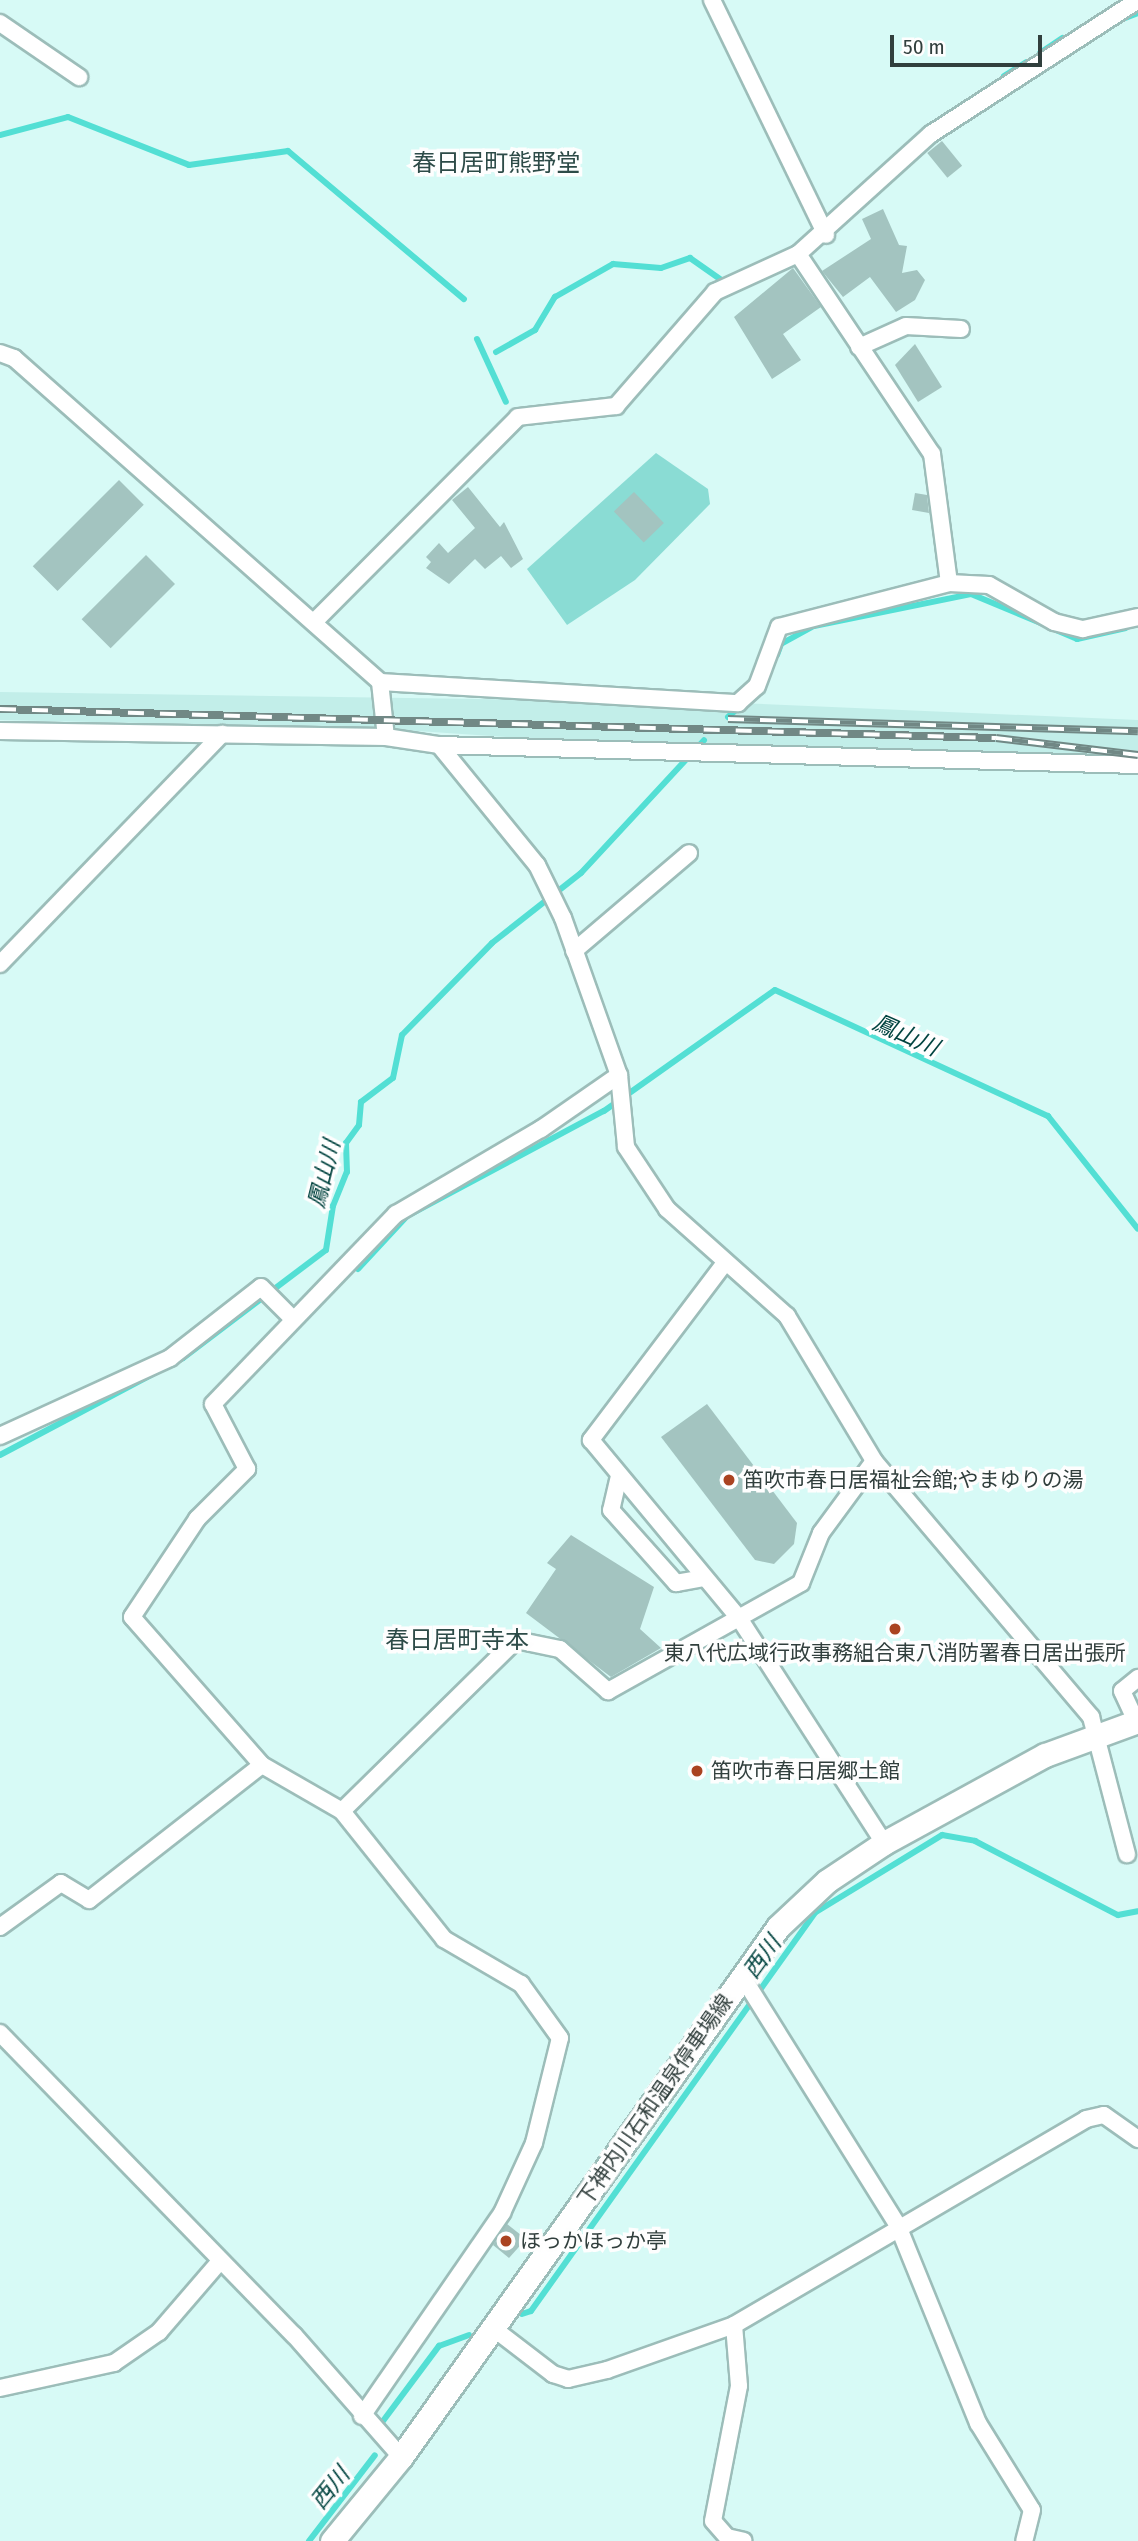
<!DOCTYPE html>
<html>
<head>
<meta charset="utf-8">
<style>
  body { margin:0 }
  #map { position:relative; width:1138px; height:2541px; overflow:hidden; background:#d7faf6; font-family:"Fira Sans Condensed","Noto Sans JP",sans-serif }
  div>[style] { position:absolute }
  .built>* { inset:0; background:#c2eee9 }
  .green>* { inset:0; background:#8adcd4 }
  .stream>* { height:6px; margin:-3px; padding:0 3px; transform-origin:3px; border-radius:3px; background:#53dfd4 }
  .building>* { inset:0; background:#a3c4c0; transform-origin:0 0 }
  .roads { filter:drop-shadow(2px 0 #9cbdb9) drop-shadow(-2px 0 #9cbdb9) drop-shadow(0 2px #9cbdb9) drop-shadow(0 -2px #9cbdb9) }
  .minor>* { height:16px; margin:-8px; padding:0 8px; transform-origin:8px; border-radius:8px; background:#fff }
  .secondary>* { height:23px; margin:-11.5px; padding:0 11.5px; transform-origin:11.5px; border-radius:11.5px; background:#fff }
  .rail>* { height:8px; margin-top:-4px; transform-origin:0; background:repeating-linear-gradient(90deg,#fefefe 0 16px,#718885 0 32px); box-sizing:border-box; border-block:2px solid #718885 }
  .dots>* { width:19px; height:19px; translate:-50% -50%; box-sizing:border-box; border:4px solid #fefefe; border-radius:50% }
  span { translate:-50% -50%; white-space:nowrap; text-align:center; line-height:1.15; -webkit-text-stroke:7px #fefefe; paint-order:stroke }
  .poi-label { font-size:21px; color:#313f3d }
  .left { translate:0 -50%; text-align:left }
  .street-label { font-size:21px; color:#313f3d }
  .water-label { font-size:23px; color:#024440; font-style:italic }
  .quarter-label { font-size:24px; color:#2d4b48 }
  .scale { position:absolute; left:890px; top:35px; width:152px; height:32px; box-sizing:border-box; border:4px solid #313f3d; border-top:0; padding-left:9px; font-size:21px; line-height:24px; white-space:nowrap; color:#313f3d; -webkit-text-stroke:5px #fefefe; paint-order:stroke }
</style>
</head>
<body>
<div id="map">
  <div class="built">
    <div style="clip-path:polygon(0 692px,738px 703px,1138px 720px,1138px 764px,684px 749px,373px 728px,0 720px)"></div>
  </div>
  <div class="green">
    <div style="clip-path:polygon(656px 453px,708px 489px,710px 504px,635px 580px,567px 625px,527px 569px)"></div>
  </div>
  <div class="stream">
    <div style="left:1120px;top:20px;width:19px;rotate:-21deg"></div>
    <div style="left:1040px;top:53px;width:27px;rotate:-34deg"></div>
    <div style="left:1004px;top:76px;width:26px;rotate:-32deg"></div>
    <div style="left:0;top:135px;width:70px;rotate:-14.8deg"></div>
    <div style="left:68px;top:117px;width:130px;rotate:21.6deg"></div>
    <div style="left:189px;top:165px;width:100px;rotate:-8deg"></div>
    <div style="left:288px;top:151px;width:230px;rotate:40.1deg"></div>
    <div style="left:477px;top:339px;width:69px;rotate:65.3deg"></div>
    <div style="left:496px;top:352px;width:45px;rotate:-29.4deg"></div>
    <div style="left:535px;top:330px;width:39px;rotate:-59deg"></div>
    <div style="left:555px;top:297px;width:67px;rotate:-29.6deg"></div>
    <div style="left:613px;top:264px;width:48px;rotate:4.8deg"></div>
    <div style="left:661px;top:268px;width:31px;rotate:-19deg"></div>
    <div style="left:690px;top:258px;width:37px;rotate:35deg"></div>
    <div style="left:1056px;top:630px;width:23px;rotate:23deg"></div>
    <div style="left:1077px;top:639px;width:50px;rotate:-12.7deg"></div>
    <div style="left:777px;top:655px;width:12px;rotate:-70deg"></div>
    <div style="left:781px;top:644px;width:38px;rotate:-29deg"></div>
    <div style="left:814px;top:626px;width:160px;rotate:-11.5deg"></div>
    <div style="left:971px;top:594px;width:78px;rotate:22.6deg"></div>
    <div style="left:728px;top:717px;width:15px;rotate:-42deg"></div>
    <div style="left:358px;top:1269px;width:72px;rotate:-47.2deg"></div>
    <div style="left:407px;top:1216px;width:223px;rotate:-28.1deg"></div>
    <div style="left:604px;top:1111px;width:209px;rotate:-35.3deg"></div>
    <div style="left:775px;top:990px;width:301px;rotate:24.8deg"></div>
    <div style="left:1048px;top:1116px;width:144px;rotate:51.5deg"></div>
    <div style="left:0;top:1455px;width:207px;rotate:-27.9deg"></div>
    <div style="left:183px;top:1358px;width:179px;rotate:-37.1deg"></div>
    <div style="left:326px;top:1250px;width:45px;rotate:-81deg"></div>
    <div style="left:333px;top:1206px;width:37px;rotate:-68deg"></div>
    <div style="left:347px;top:1172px;width:29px;rotate:-92deg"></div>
    <div style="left:346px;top:1143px;width:22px;rotate:-54deg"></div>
    <div style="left:359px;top:1125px;width:23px;rotate:-85deg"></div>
    <div style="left:361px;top:1102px;width:40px;rotate:-37deg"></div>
    <div style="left:393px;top:1078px;width:44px;rotate:-78.2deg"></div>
    <div style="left:402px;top:1035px;width:129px;rotate:-45.6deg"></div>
    <div style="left:492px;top:943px;width:113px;rotate:-38.2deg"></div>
    <div style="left:581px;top:873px;width:181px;rotate:-47.2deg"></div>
    <div style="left:522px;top:2314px;width:9px;rotate:-18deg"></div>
    <div style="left:531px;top:2311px;width:490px;rotate:-54.5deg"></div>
    <div style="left:816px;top:1912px;width:148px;rotate:-31.4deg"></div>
    <div style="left:942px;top:1835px;width:34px;rotate:10deg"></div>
    <div style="left:975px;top:1841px;width:161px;rotate:27.4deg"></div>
    <div style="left:1118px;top:1915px;width:20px;rotate:-11deg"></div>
    <div style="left:383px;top:2421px;width:94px;rotate:-53.3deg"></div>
    <div style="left:439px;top:2346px;width:32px;rotate:-20deg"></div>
    <div style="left:309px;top:2541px;width:108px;rotate:-52.5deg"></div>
  </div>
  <div class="building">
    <div style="left:942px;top:141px;width:32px;height:19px;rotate:51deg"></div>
    <div style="clip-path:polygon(883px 209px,899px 245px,907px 246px,902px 273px,917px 270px,925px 280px,915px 300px,896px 312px,870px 277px,843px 297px,822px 271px,871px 239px,862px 219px)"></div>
    <div style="clip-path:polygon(793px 268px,821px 307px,783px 334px,801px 360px,772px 379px,734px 317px)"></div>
    <div style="clip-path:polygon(915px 344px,942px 387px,918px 402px,895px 365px)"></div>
    <div style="left:119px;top:480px;width:35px;height:122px;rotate:45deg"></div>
    <div style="clip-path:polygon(468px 487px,500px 527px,504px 522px,523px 559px,511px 568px,501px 556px,485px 569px,475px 559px,449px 584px,426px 568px,431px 562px,426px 557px,439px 543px,448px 553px,475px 528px,452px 500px)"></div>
    <div style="left:634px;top:492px;width:43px;height:28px;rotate:46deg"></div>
    <div style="clip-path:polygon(915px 493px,927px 495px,929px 513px,912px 510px)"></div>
    <div style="left:146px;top:555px;width:41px;height:91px;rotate:45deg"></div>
    <div style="clip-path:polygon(707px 1404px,797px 1523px,794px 1544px,774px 1564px,755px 1560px,661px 1437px)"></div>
    <div style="clip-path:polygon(571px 1535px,654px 1587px,640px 1629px,661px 1648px,611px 1677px,526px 1613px,556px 1569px,547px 1563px)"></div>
    <div style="clip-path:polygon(507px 2224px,526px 2239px,509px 2258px,493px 2245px)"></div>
  </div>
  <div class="roads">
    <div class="minor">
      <div style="left:712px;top:0;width:261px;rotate:64.1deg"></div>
      <div style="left:0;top:23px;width:96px;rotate:34.4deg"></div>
      <div style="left:798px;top:254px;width:241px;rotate:56.2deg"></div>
      <div style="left:932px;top:454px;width:130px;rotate:82.5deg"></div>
      <div style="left:859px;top:347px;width:51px;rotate:-24.1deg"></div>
      <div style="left:906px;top:326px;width:55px;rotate:3.1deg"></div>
      <div style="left:0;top:353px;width:15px;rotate:20deg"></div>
      <div style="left:14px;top:358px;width:489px;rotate:41.5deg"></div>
      <div style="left:380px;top:682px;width:55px;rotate:83.8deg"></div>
      <div style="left:316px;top:620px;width:286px;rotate:-45.1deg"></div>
      <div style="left:518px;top:417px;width:99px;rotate:-6.4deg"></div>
      <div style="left:616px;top:406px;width:151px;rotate:-49deg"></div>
      <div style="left:715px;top:292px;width:91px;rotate:-24.6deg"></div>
      <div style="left:798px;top:254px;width:179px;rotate:-42.1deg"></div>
      <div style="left:931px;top:134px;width:247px;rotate:-32.9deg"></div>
      <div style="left:380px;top:682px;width:359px;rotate:3.4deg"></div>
      <div style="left:738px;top:703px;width:25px;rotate:-42deg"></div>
      <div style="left:757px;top:686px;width:63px;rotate:-69.6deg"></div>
      <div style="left:779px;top:627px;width:176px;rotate:-14.5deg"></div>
      <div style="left:949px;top:583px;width:40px;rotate:2.9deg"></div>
      <div style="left:989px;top:585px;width:75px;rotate:29.6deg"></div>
      <div style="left:1054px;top:622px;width:30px;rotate:14deg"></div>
      <div style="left:1083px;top:629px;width:56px;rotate:-12.3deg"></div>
      <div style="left:0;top:731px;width:386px;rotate:0.9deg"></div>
      <div style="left:386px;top:737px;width:54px;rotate:8.6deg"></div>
      <div style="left:439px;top:745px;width:155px;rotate:50.8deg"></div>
      <div style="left:537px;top:865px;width:59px;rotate:63.9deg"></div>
      <div style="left:563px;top:918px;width:167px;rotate:70.4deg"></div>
      <div style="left:619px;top:1075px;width:72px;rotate:84.4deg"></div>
      <div style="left:626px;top:1147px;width:74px;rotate:56.5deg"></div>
      <div style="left:667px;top:1209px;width:161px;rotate:41.7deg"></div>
      <div style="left:787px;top:1316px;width:169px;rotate:59deg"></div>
      <div style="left:439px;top:745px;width:699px;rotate:1.64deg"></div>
      <div style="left:574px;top:951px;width:151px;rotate:-40.4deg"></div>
      <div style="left:0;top:964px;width:320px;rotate:-46deg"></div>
      <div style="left:724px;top:1264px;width:221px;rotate:127.1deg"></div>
      <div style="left:591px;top:1440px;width:231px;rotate:50.3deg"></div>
      <div style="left:739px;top:1618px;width:268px;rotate:57.2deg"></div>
      <div style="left:0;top:1436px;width:187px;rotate:-24.6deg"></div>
      <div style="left:170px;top:1358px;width:115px;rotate:-38deg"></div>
      <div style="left:261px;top:1287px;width:44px;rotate:45deg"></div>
      <div style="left:619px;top:1476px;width:35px;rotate:103deg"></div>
      <div style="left:611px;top:1510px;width:98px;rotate:48.3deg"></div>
      <div style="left:676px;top:1583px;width:29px;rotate:-10deg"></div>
      <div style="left:1136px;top:1721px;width:33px;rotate:-115deg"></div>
      <div style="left:1122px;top:1691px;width:21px;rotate:-39deg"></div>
      <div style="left:342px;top:1811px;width:244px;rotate:-44.5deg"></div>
      <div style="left:516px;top:1640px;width:45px;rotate:11.6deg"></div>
      <div style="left:560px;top:1649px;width:64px;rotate:41.2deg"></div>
      <div style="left:608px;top:1691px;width:221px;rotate:-29.2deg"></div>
      <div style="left:801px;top:1583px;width:54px;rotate:-68.2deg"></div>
      <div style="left:821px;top:1533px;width:89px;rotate:-53.6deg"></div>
      <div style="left:874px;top:1461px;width:336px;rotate:49.7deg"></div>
      <div style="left:1091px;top:1717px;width:142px;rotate:75.3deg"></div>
      <div style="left:0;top:1927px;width:75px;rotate:-35.8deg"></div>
      <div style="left:61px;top:1883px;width:33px;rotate:31deg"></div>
      <div style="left:89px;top:1900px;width:219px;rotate:-38deg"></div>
      <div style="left:742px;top:1976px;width:295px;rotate:58deg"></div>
      <div style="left:898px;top:2226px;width:213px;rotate:67.9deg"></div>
      <div style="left:978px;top:2423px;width:102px;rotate:58.2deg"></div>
      <div style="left:1032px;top:2510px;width:32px;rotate:104deg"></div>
      <div style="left:0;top:2033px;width:421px;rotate:45.8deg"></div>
      <div style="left:294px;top:2335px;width:162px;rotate:48.7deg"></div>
      <div style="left:734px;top:2325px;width:61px;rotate:85.3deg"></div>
      <div style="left:739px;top:2386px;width:137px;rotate:100.9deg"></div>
      <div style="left:713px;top:2521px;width:21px;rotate:49deg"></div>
      <div style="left:727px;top:2537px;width:17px;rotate:13deg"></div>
      <div style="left:493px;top:2328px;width:76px;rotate:37.5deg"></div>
      <div style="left:553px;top:2374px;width:16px;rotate:18deg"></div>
      <div style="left:568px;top:2379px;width:40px;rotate:-13deg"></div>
      <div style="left:607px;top:2370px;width:135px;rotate:-19.5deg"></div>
      <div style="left:734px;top:2325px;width:408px;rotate:-30.3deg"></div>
      <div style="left:1086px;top:2119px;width:18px;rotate:-13deg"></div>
      <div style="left:1104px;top:2115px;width:42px;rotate:35.2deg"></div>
      <div style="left:0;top:2388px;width:117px;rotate:-12.4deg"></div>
      <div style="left:114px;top:2363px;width:55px;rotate:-34.6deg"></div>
      <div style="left:159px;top:2332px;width:94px;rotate:-49.3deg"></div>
      <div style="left:362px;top:2416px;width:247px;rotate:-55.4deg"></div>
      <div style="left:502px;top:2213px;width:77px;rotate:-65.4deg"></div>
      <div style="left:534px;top:2143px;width:108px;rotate:-76.1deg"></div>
      <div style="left:560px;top:2038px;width:67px;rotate:-125.8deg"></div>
      <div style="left:521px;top:1984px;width:89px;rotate:-149.7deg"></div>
      <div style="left:444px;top:1939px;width:164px;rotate:-128.6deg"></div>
      <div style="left:342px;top:1811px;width:92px;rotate:-150.1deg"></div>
      <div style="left:262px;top:1765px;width:197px;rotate:-131.3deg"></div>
      <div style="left:132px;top:1617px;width:118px;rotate:-56.4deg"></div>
      <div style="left:197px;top:1519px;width:71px;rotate:-45deg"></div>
      <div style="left:247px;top:1469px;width:73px;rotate:-117.6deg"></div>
      <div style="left:213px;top:1404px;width:264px;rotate:-46.1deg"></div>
      <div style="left:396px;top:1214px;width:168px;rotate:-30.4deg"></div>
      <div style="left:541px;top:1129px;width:95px;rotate:-34.7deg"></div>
    </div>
    <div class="secondary">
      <div style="left:332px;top:2541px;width:109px;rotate:-50.6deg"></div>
      <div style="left:401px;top:2457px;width:650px;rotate:-54.57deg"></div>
      <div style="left:778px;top:1927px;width:67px;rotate:-43.2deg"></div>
      <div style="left:827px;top:1881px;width:69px;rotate:-33.7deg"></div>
      <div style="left:884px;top:1843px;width:183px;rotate:-28.7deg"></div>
      <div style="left:1045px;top:1755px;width:99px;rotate:-20.1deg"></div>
    </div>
  </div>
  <div class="rail">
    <div style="left:0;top:709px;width:996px;rotate:1.67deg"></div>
    <div style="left:996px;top:738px;width:143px;rotate:6.8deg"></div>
    <div style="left:728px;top:719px;width:410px;rotate:1.7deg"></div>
  </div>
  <div class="dots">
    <div style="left:729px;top:1480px;background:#aa4321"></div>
    <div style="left:895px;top:1629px;background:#aa4321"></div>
    <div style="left:697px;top:1771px;background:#aa4321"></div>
    <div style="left:506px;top:2241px;background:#aa4321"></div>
  </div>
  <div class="poi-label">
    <span class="left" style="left:743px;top:1480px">笛吹市春日居福祉会館;やまゆりの湯</span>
    <span style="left:895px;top:1653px">東八代広域行政事務組合東八消防署春日居出張所</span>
    <span class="left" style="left:711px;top:1771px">笛吹市春日居郷土館</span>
    <span class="left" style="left:520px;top:2241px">ほっかほっか亭</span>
  </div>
  <div class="street-label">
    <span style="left:655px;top:2100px;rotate:-55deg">下神内川石和温泉停車場線</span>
  </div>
  <div class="water-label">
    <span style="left:906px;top:1035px;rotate:24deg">鳳山川</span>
    <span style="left:324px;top:1174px;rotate:-76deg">鳳山川</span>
    <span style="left:762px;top:1957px;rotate:-54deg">西川</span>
    <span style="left:330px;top:2488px;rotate:-51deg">西川</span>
  </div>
  <div class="quarter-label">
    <span style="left:496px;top:164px">春日居町熊野堂</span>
    <span style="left:457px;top:1641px">春日居町寺本</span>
  </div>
  <div class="scale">50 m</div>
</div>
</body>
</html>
